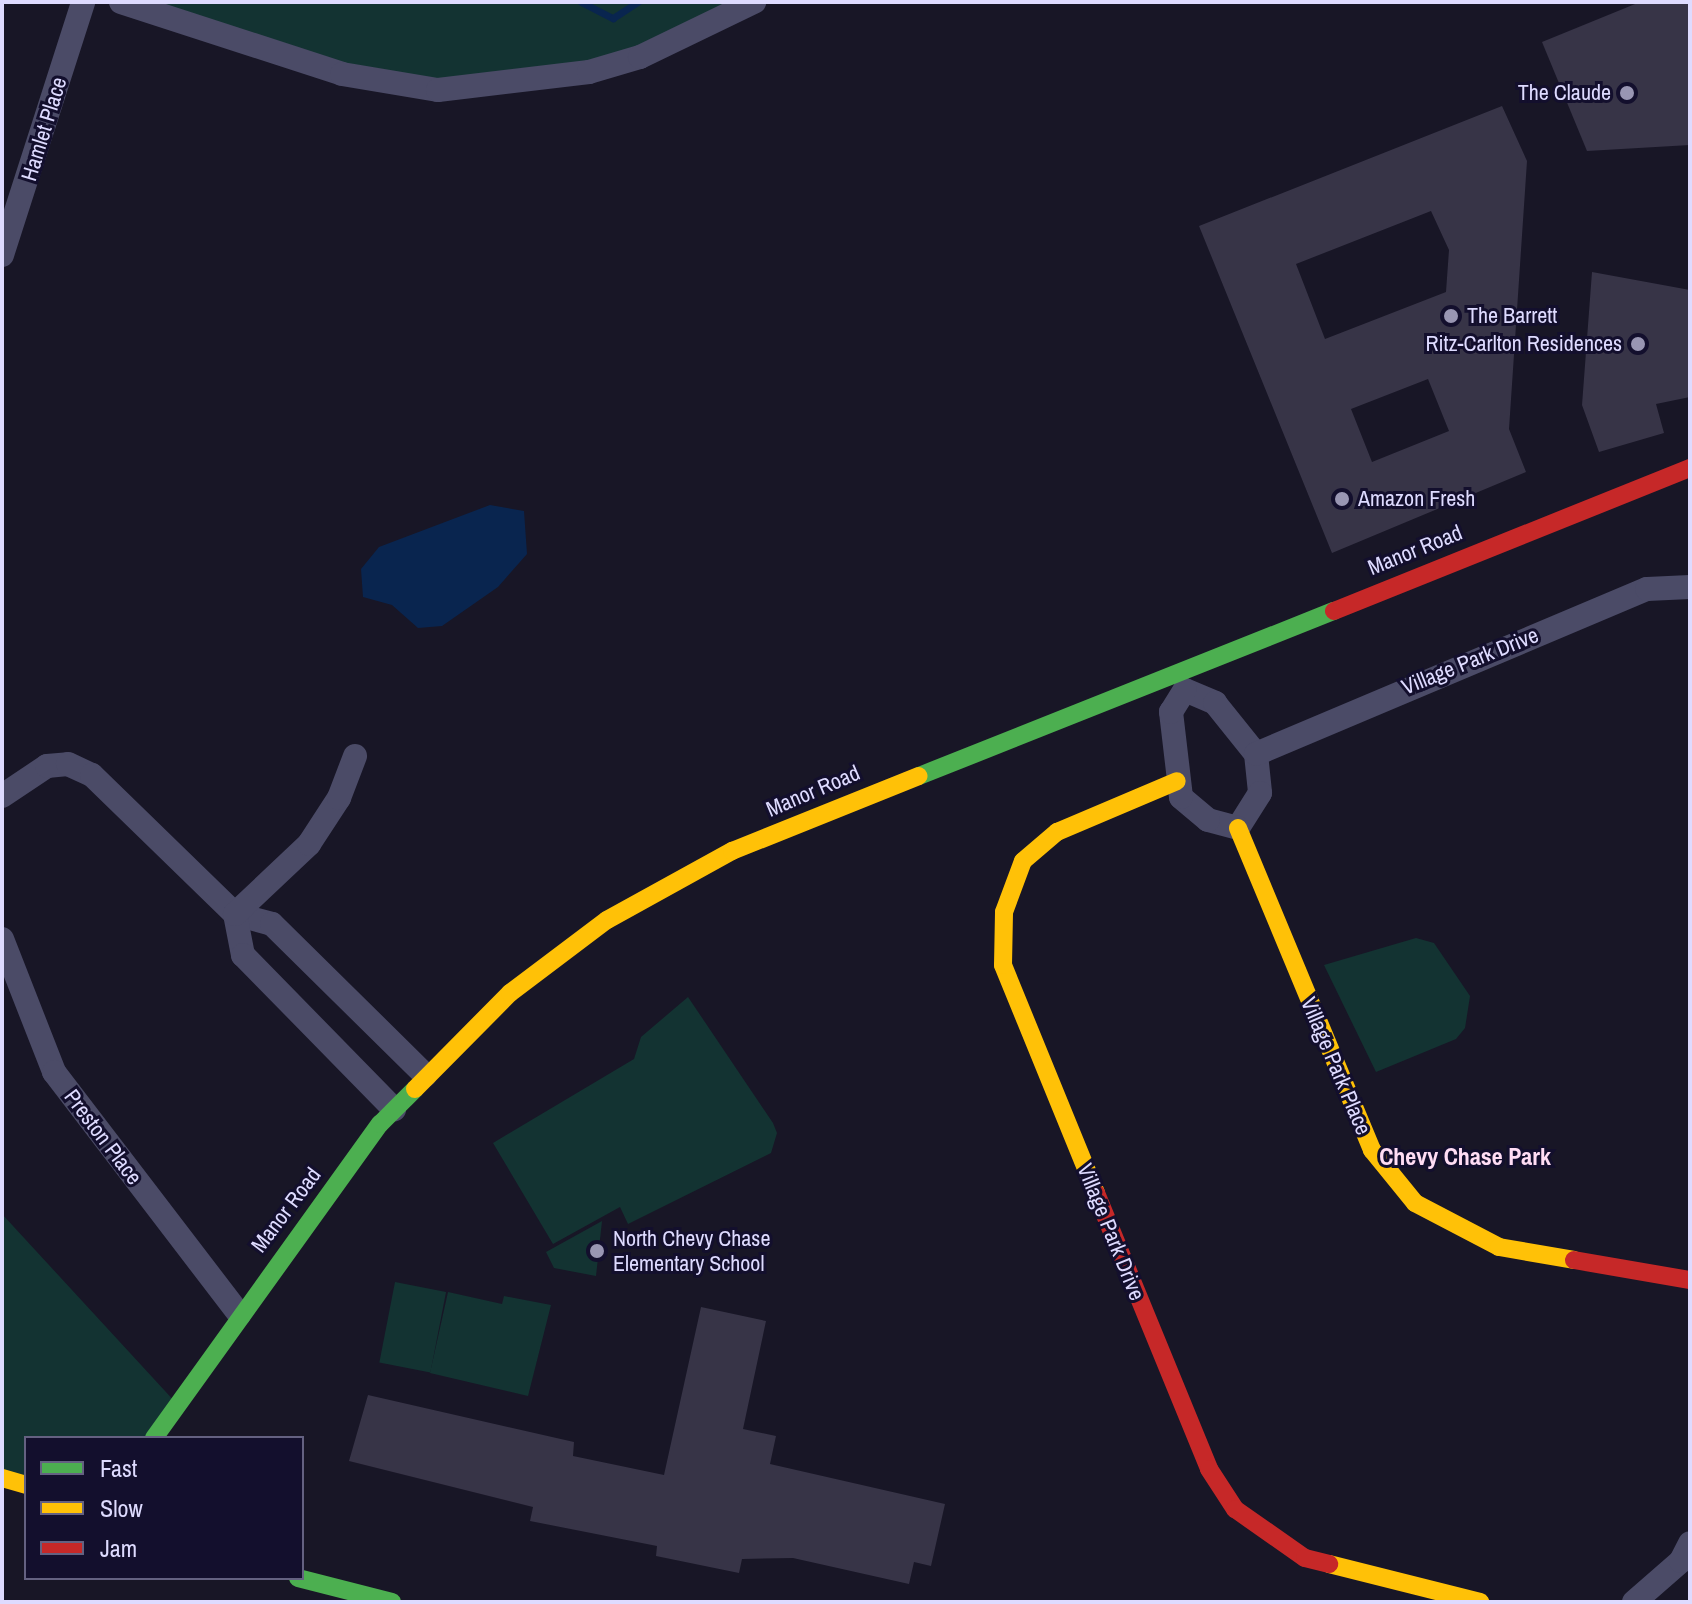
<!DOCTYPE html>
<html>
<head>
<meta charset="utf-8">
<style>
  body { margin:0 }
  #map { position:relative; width:1692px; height:1604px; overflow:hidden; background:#181626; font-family:"Archivo Narrow",sans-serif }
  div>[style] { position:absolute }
  .green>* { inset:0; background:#133332; transform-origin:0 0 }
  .water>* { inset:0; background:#09254f }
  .stream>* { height:7px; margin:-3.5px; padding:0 3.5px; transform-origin:3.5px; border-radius:3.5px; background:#09254f }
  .building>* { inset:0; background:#373447 }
  .street>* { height:24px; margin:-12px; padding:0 12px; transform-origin:12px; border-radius:12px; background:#4b4b67 }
  .fast>* { height:18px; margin:-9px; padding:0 9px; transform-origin:9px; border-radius:9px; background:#4caf50 }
  .slow>* { height:18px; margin:-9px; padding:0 9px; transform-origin:9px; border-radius:9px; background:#ffc107 }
  .jam>* { height:18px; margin:-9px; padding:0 9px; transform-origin:9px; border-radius:9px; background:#c62828 }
  .dots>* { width:22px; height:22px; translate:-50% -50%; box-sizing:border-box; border:4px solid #130f2d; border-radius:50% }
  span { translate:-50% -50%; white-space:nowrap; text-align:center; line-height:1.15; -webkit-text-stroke:6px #130f2d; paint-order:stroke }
  .poi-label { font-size:22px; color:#dedbff }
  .right { translate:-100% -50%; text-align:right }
  .left { translate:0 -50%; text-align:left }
  .street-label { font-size:22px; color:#dedbff }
  .neighbourhood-label { font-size:24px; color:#ffddf4; font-weight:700 }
  .frame { position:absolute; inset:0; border:4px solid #dedbff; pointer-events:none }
  .legend { position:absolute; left:24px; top:1436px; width:280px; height:144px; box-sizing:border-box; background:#130f2d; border:2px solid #646181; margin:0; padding:10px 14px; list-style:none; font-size:24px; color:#dedbff }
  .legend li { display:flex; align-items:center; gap:16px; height:40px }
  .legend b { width:40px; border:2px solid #646181 }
</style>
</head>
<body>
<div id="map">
  <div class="green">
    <div style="clip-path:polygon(121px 2px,754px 2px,640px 57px,438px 90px)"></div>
    <div style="clip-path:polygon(1416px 938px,1434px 943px,1470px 996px,1465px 1028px,1456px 1039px,1376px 1072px,1324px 965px)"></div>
    <div style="clip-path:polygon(688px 997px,773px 1123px,777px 1133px,771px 1153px,628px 1224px,620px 1207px,553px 1244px,493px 1143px,634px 1059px,641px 1037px)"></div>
    <div style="clip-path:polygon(2px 1214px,177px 1404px,154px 1438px,26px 1438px,26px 1485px,2px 1478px)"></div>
    <div style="clip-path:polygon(602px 1221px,596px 1276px,554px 1268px,546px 1252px)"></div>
    <div style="left:395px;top:1282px;width:52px;height:82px;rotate:11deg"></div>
    <div style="clip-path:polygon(448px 1292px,502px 1304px,504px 1296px,551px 1305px,528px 1396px,430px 1373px)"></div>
  </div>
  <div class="water">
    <div style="clip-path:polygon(490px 505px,524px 511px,527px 554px,498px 587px,442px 626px,418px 628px,392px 605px,363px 597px,361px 569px,379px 547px)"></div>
  </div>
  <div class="stream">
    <div style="left:581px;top:2px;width:36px;rotate:27deg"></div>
    <div style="left:613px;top:18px;width:30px;rotate:-33deg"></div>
  </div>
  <div class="building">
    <div style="clip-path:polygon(1640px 2px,1690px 2px,1690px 145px,1587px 151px,1542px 42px)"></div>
    <div style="clip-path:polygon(evenodd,1502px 106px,1527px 161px,1509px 429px,1526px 472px,1332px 553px,1199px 226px,1502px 106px,1431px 211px,1449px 250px,1446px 292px,1325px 339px,1296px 264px,1431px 211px,1502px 106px,1428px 379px,1449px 431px,1372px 462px,1351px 409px,1428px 379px)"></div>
    <div style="clip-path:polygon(1592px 272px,1690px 290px,1690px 397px,1656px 404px,1664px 433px,1599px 452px,1582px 405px)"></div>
    <div style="clip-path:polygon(701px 1307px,766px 1321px,743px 1429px,776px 1436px,770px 1464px,945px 1504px,931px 1566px,914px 1562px,909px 1584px,793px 1558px,742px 1559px,739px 1573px,656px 1556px,657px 1546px,530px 1521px,533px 1507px,349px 1461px,368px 1395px,574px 1442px,573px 1456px,664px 1475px)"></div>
  </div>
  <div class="street">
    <div style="left:121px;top:2px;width:232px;rotate:18deg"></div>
    <div style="left:342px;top:74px;width:97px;rotate:9.5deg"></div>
    <div style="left:438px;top:90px;width:152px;rotate:-6.8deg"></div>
    <div style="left:589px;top:72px;width:53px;rotate:-16.4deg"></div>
    <div style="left:640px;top:57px;width:127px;rotate:-25.8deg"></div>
    <div style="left:2px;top:255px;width:266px;rotate:-72.2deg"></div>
    <div style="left:1185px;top:690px;width:33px;rotate:23deg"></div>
    <div style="left:1215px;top:703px;width:65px;rotate:51.2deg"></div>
    <div style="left:1256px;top:754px;width:39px;rotate:84deg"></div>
    <div style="left:1260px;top:793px;width:41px;rotate:122.2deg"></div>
    <div style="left:1238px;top:828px;width:31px;rotate:-165deg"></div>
    <div style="left:1208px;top:820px;width:35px;rotate:-140deg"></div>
    <div style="left:1181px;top:797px;width:86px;rotate:-96.7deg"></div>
    <div style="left:1171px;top:712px;width:26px;rotate:-58deg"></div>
    <div style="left:1256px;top:754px;width:424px;rotate:-22.9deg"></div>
    <div style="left:1647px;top:589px;width:43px;rotate:-2.7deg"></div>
    <div style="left:2px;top:796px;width:54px;rotate:-33.7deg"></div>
    <div style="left:47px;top:766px;width:21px;rotate:-5deg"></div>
    <div style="left:68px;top:764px;width:26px;rotate:25deg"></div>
    <div style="left:92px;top:775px;width:199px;rotate:44.2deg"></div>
    <div style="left:235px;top:914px;width:38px;rotate:15deg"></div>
    <div style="left:272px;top:924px;width:215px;rotate:44.6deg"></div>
    <div style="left:235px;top:914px;width:42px;rotate:79deg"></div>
    <div style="left:243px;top:955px;width:216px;rotate:45.6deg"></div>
    <div style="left:235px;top:914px;width:102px;rotate:-43.4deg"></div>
    <div style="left:309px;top:844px;width:55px;rotate:-56.9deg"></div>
    <div style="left:339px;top:798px;width:45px;rotate:-69.1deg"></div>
    <div style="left:2px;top:939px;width:143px;rotate:68.6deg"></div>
    <div style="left:54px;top:1072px;width:305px;rotate:52.6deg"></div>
    <div style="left:1634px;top:1602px;width:62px;rotate:-41.1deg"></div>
    <div style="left:1681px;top:1561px;width:20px;rotate:-63deg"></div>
  </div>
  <div class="fast">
    <div style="left:919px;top:776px;width:447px;rotate:-21.7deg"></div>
    <div style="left:154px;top:1438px;width:387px;rotate:-54.3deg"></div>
    <div style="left:380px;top:1124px;width:49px;rotate:-45deg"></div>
    <div style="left:298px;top:1578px;width:97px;rotate:14.3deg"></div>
  </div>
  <div class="slow">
    <div style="left:1238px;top:828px;width:349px;rotate:67.4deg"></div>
    <div style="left:1372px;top:1150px;width:68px;rotate:50.9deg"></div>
    <div style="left:1415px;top:1203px;width:95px;rotate:27.6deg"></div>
    <div style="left:1499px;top:1247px;width:76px;rotate:9.8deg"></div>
    <div style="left:415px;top:1089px;width:135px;rotate:-45.3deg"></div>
    <div style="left:510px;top:993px;width:121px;rotate:-37deg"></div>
    <div style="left:607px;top:920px;width:143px;rotate:-28.9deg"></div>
    <div style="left:732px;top:851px;width:201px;rotate:-21.9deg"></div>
    <div style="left:1096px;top:1193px;width:246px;rotate:-112.2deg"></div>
    <div style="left:1003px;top:965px;width:53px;rotate:-88.9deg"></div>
    <div style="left:1004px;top:912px;width:54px;rotate:-69.6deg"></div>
    <div style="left:1023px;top:861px;width:45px;rotate:-40.5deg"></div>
    <div style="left:1057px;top:832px;width:130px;rotate:-23deg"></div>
    <div style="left:2px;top:1478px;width:25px;rotate:16deg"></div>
    <div style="left:1329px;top:1564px;width:156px;rotate:14.1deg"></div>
  </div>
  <div class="jam">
    <div style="left:1334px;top:611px;width:384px;rotate:-21.9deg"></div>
    <div style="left:1096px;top:1193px;width:298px;rotate:67.7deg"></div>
    <div style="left:1209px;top:1469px;width:48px;rotate:57deg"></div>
    <div style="left:1235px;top:1509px;width:85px;rotate:35deg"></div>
    <div style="left:1305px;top:1558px;width:25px;rotate:14deg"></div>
    <div style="left:1574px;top:1260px;width:118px;rotate:9.8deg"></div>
  </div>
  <div class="dots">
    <div style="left:1627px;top:93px;background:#9996b3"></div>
    <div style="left:1451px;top:316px;background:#9996b3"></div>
    <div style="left:1638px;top:344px;background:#9996b3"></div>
    <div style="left:1342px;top:499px;background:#9996b3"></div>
    <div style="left:597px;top:1251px;background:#9996b3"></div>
  </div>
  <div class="poi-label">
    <span class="right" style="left:1611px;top:93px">The Claude</span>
    <span class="left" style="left:1467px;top:316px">The Barrett</span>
    <span class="right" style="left:1622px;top:344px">Ritz-Carlton Residences</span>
    <span class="left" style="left:1358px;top:499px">Amazon Fresh</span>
    <span class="left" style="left:613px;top:1251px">North Chevy Chase<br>Elementary School</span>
  </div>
  <div class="street-label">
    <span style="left:44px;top:129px;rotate:-73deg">Hamlet Place</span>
    <span style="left:1415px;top:550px;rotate:-22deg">Manor Road</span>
    <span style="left:1470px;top:661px;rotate:-22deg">Village Park Drive</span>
    <span style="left:813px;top:791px;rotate:-23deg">Manor Road</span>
    <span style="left:1336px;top:1066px;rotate:67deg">Village Park Place</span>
    <span style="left:103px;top:1137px;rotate:53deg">Preston Place</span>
    <span style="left:286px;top:1210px;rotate:-53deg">Manor Road</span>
    <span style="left:1111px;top:1232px;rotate:68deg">Village Park Drive</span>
  </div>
  <div class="neighbourhood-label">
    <span style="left:1465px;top:1157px">Chevy Chase Park</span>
  </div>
  <div class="frame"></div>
  <ul class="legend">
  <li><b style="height:10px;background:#4caf50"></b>Fast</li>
  <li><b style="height:10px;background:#ffc107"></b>Slow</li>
  <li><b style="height:10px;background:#c62828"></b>Jam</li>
  </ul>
</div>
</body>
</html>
